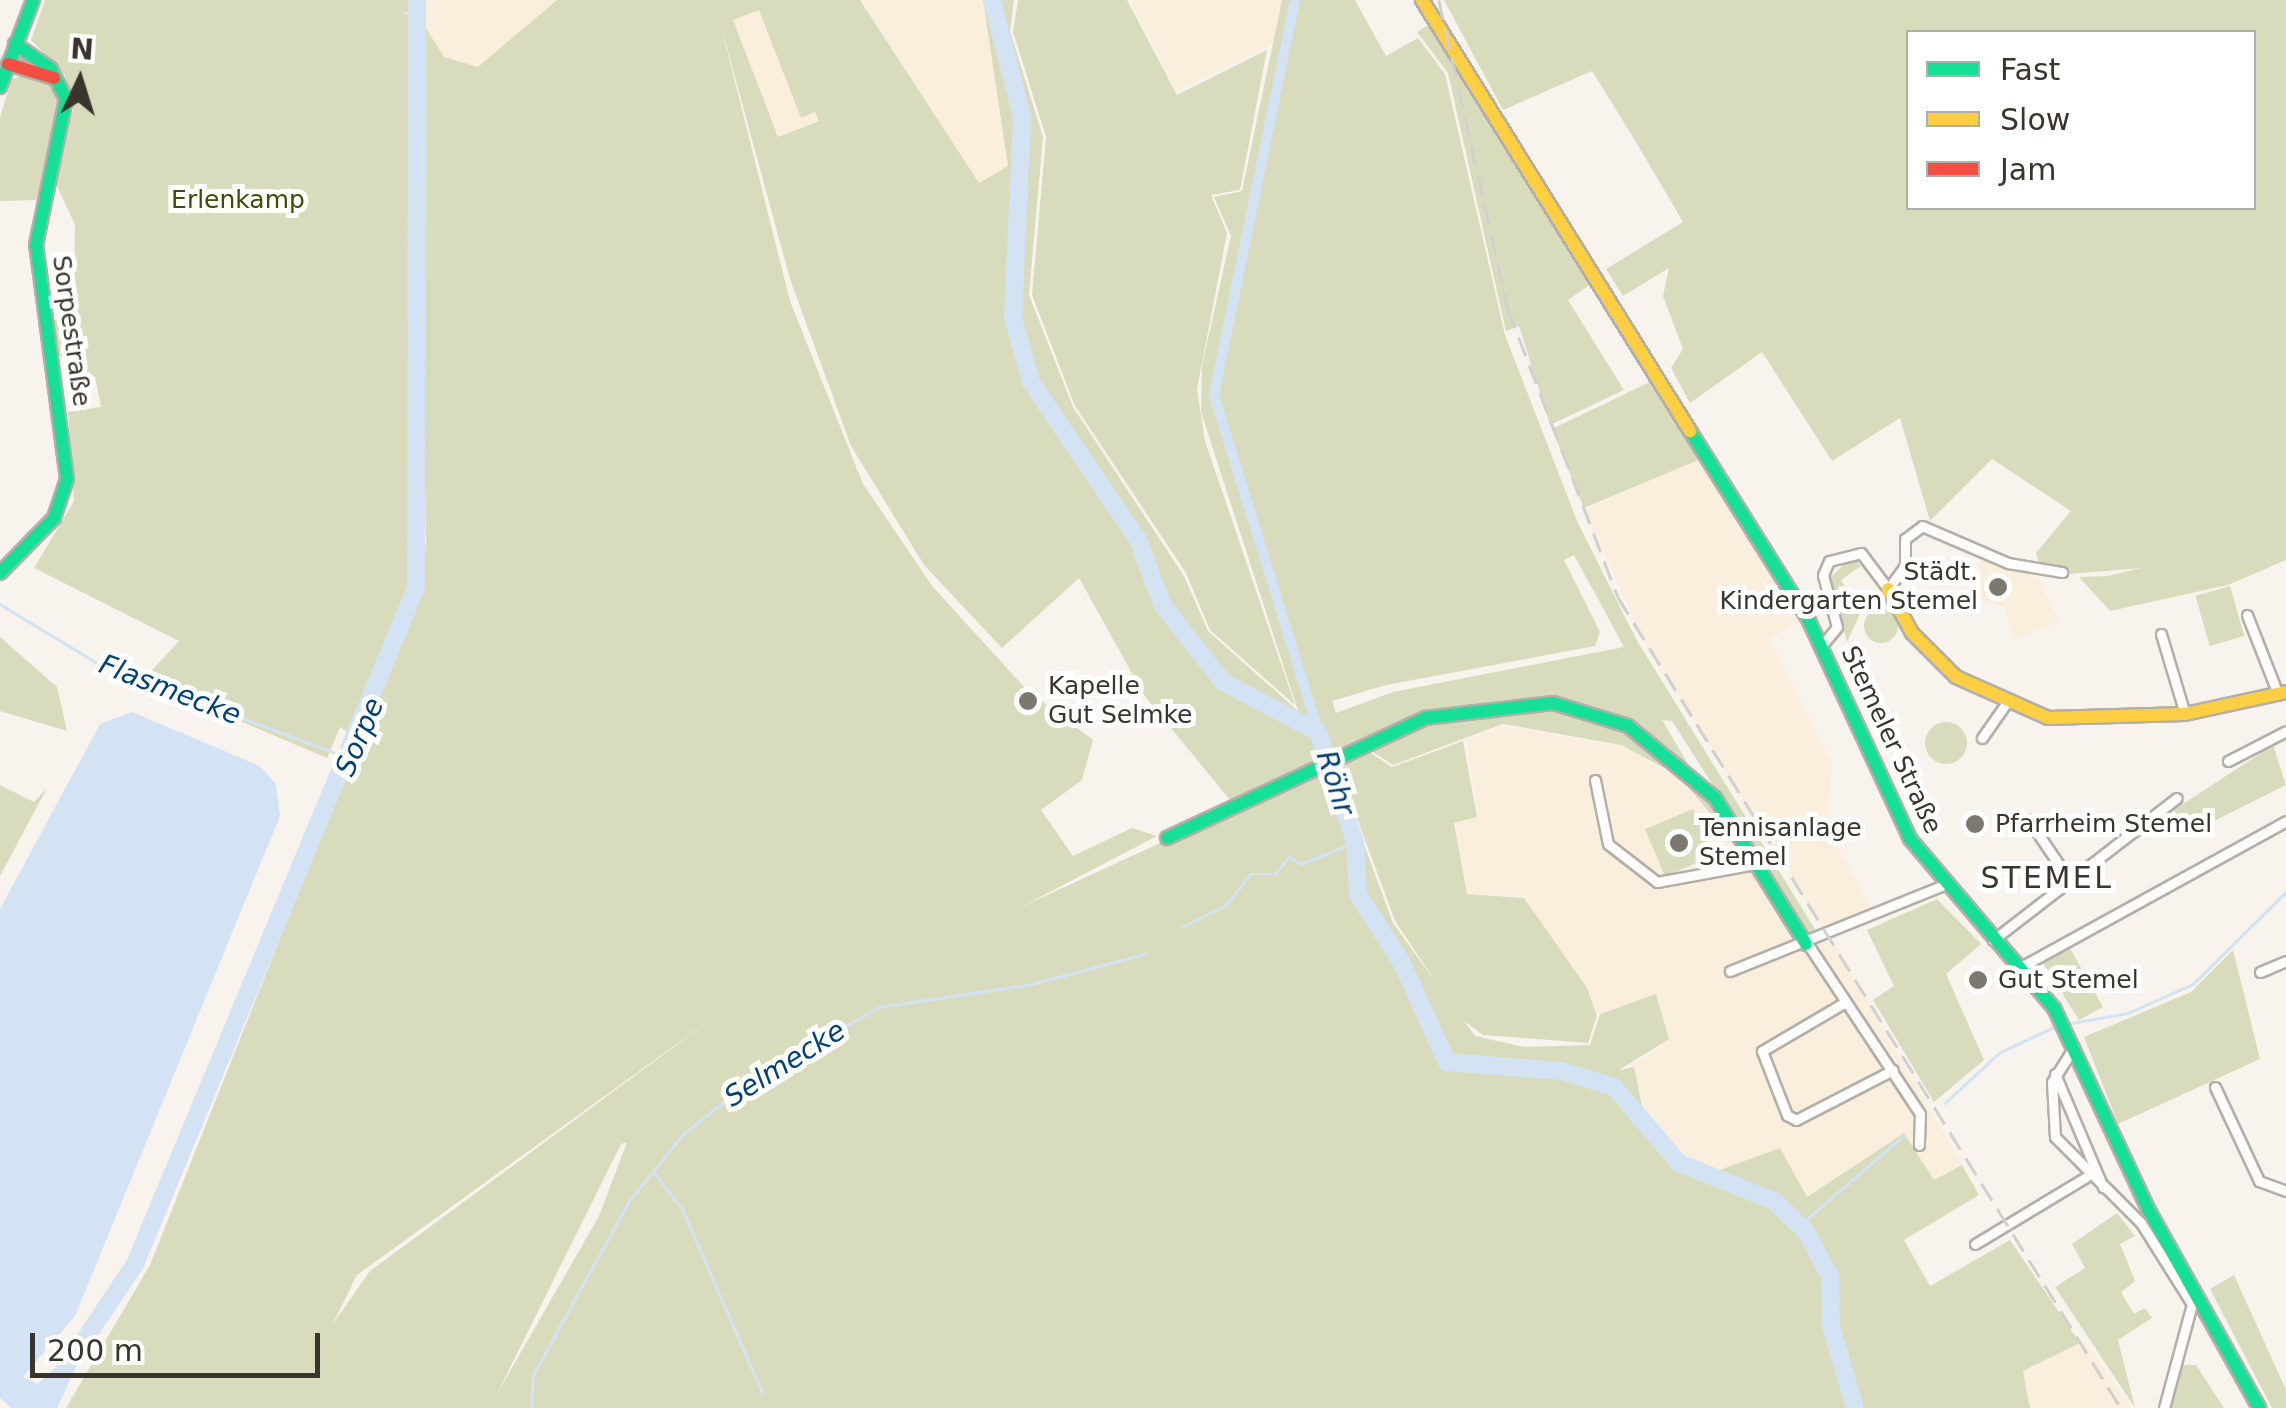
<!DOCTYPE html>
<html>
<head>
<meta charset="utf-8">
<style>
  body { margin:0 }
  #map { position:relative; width:2286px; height:1408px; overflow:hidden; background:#f8f4ed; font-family:"DejaVu Sans",sans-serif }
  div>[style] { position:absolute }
  .built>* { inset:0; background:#faeedc }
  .green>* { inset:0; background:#d8dcbc; transform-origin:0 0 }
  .round { border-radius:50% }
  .water>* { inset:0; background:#d3e3f4 }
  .stream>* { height:2.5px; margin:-1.25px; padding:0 1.25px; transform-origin:1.25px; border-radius:1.25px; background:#d3e3f4 }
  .canal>* { height:10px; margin:-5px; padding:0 5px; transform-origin:5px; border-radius:5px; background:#d3e3f4 }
  .river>* { height:18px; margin:-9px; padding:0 9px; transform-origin:9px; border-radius:9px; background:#d3e3f4 }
  .roads { filter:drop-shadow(2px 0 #b3afa8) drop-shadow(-2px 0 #b3afa8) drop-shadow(0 2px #b3afa8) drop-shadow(0 -2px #b3afa8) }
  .street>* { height:9px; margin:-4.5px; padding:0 4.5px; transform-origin:4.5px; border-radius:4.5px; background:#fefdfc }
  .fast>* { height:12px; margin:-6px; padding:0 6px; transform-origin:6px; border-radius:6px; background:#16e098 }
  .slow>* { height:12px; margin:-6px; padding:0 6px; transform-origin:6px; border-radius:6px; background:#ffcf43 }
  .jam>* { height:12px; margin:-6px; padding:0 6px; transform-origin:6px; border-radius:6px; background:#f24e42 }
  .rail>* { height:2.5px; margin-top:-1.25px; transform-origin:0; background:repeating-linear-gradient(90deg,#d2d0ce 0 20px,transparent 0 30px) }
  .dots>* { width:28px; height:28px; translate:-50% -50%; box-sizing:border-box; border:5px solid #fff; border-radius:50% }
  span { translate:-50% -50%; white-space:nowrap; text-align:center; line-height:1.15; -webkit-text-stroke:10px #fff; paint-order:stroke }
  .park-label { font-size:25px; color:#424b07 }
  .street-label { font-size:25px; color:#3a352c }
  .poi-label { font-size:25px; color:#3a352c }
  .right { translate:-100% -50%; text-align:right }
  .left { translate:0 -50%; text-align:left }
  .water-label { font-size:28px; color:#004074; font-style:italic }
  .quarter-label { font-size:30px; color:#3a352c; letter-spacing:2.5px }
  .legend { position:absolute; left:1906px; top:30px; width:350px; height:180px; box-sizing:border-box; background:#fff; border:2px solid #b0aeab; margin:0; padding:12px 18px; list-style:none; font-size:30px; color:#3a352c }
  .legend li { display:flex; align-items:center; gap:20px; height:50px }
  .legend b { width:50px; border:2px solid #b0aeab }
  .north { position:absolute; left:30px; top:30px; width:100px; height:100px; -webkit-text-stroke:8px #fff; paint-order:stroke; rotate:4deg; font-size:28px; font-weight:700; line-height:40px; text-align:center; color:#3a352c }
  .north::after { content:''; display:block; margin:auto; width:35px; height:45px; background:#3a352c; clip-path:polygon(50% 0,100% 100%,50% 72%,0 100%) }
  .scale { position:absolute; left:30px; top:1333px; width:290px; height:45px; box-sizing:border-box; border:5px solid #3a352c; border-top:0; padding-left:12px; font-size:30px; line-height:35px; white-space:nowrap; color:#3a352c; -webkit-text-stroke:8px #fff; paint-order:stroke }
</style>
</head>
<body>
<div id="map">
  <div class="built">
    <div style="clip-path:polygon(422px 0,557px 0,478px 67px,444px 57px,417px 14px)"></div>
    <div style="clip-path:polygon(861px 0,983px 0,1008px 166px,979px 184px)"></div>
    <div style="clip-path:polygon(1130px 0,1282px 0,1272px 44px,1177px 92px)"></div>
    <div style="clip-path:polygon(759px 9px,801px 117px,816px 112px,819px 121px,777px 137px,732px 19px)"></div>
    <div style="clip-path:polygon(1702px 458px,1797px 622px,1770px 639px,1832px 764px,1826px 826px,1870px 907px,1826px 930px,1962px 1165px,1934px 1180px,1904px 1133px,1806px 1197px,1780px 1149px,1717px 1171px,1683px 1156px,1644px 1106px,1632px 1065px,1659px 1049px,1657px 994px,1598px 1014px,1524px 897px,1468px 894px,1455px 824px,1478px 817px,1466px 740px,1503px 726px,1621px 746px,1679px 778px,1759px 874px,1797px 940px,1824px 930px,1642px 636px,1584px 510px)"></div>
    <div style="clip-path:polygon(1980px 554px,2037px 577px,2059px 622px,2012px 640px,2005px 607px,1981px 599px)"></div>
    <div style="clip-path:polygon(2085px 1341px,2131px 1408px,2030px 1408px,2023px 1371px)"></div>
  </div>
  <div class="green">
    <div style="clip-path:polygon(45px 0,419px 0,414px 14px,402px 12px,414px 17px,420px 542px,402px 632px,354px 737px,340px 727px,327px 758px,143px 680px,179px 641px,34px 568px,74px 501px,68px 412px,101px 407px,95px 377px,54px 353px,51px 320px,74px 318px,75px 225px,52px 175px,73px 110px,65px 75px,31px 40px)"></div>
    <div style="clip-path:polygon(evenodd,557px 0,860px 0,979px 183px,1008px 166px,983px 0,1014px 0,1010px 31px,1043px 137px,1029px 295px,1073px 407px,1184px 576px,1208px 631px,1298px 711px,1201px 412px,1202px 365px,1231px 236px,1214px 197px,1242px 191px,1282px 0,1355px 0,1386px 56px,1418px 38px,1445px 74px,1505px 335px,1577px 521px,1636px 639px,1816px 931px,1808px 934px,1672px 721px,1662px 720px,1736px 845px,1679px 776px,1621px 745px,1503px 724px,1393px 765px,1365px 747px,1230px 800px,1144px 695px,1079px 578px,1002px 648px,924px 565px,851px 446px,790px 279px,720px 22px,790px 301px,863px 484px,933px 587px,1026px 689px,1093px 740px,1082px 780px,1041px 810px,1073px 856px,1132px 828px,1157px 836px,1019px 908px,1334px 763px,1393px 923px,1475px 1036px,1524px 1047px,1590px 1045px,1600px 1014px,1656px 994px,1669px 1039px,1619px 1070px,1634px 1067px,1642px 1106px,1683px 1156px,1717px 1171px,1780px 1148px,1807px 1197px,1904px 1133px,1934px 1180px,1962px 1165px,1979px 1195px,1904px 1240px,1930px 1286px,2010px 1240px,2080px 1343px,2023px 1371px,2030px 1408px,66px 1408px,150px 1265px,419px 590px,426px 542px,417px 14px,444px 57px,478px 67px,557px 0,759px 10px,801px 118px,815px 112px,819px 121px,778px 137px,733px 20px,759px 10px,557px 0,1574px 555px,1624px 647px,1393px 692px,1336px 713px,1332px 701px,1386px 685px,1595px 646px,1600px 632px,1564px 560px,1574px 555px,557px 0,721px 1012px,370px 1271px,332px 1325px,357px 1275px,721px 1012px,557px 0,627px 1142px,599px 1216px,497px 1394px,621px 1144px,627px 1142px)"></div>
    <div style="clip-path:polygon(1018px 0,1127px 0,1177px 95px,1267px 50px,1240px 190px,1211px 195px,1227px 233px,1197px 389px,1205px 441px,1295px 705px,1210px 630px,1186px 573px,1075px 406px,1032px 295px,1046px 137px,1013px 32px)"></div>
    <div style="clip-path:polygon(evenodd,1444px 0,2286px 0,2286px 560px,2228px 585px,2110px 611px,2079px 577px,2107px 576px,2141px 568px,2070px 574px,2039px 563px,2036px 553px,2071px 511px,1992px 459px,1930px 521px,1900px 418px,1832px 461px,1762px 352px,1690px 403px,1671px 368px,1683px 349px,1663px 296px,1669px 268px,1623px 296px,1606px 269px,1683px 222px,1636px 142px,1592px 71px,1503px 110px,1444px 0,1908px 32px,2254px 32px,2254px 208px,1908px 208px,1908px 32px)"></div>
    <div style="clip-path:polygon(1430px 24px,1595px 281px,1568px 300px,1624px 390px,1550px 425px,1519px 326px,1506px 331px,1448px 73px,1417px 32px)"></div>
    <div style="clip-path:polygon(27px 74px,53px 82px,63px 105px,55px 144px,36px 200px,0 201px,0 117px,12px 79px)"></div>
    <div style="clip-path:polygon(1656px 379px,1703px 458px,1584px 508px,1552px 429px)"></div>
    <div style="clip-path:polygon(1852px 556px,1861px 566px,1841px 580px,1860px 614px,1847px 642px,1830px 578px)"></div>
    <div style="left:2230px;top:586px;width:52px;height:36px;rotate:74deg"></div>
    <div class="round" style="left:1864px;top:609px;width:34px;height:34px"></div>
    <div style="clip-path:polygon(0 637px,57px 687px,67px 731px,0 711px)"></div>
    <div class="round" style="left:1925px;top:722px;width:42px;height:42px"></div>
    <div style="clip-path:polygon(1463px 741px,1477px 817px,1454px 823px,1467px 894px,1524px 898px,1587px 988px,1597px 1016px,1588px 1043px,1483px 1035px,1460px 1018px,1395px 921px,1336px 761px,1366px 750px,1392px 767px)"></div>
    <div style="clip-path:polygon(2273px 745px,2286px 785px,2186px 835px,2174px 810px)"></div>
    <div style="clip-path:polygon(0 785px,34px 802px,47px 788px,0 876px)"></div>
    <div style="left:1693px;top:809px;width:51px;height:52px;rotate:67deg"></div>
    <div style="clip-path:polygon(1937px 899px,1981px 944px,1946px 974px,1984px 1060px,1934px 1102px,1873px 1000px,1894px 986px,1867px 930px)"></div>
    <div style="clip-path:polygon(2067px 943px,2103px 1007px,2079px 1020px,2041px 960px)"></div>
    <div style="clip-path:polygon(2233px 950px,2260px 1059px,2118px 1124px,2084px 1037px,2191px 992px)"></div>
    <div style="clip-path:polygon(2117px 1213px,2135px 1236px,2120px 1244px,2135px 1281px,2121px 1292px,2134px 1314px,2145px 1308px,2152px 1318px,2118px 1340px,2135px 1408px,2055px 1287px,2085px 1268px,2072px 1244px)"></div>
    <div style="clip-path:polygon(2234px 1275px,2286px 1390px,2286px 1408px,2272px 1408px,2210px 1289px)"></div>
    <div style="clip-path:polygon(2179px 1365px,2196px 1365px,2224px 1408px,2169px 1408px)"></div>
  </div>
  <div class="water">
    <div style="clip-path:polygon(132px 712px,260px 766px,276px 784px,280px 816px,75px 1316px,23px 1377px,38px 1384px,92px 1333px,57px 1408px,11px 1408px,0 1398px,0 909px,100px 724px)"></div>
  </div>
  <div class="stream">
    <div style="left:0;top:604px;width:119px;rotate:31.3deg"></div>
    <div style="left:102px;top:666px;width:264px;rotate:20.4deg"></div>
    <div style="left:1182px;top:927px;width:49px;rotate:-26.6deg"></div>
    <div style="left:1226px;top:905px;width:39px;rotate:-52deg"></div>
    <div style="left:1250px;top:874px;width:25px"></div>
    <div style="left:1275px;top:874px;width:22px;rotate:-51deg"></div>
    <div style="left:1289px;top:857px;width:14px;rotate:30deg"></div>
    <div style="left:1301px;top:864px;width:58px;rotate:-22.2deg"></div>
    <div style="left:2066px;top:1024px;width:63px;rotate:-10.1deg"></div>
    <div style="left:2128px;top:1013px;width:71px;rotate:-24deg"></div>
    <div style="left:2193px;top:984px;width:131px;rotate:-44.7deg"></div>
    <div style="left:1945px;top:1103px;width:74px;rotate:-42.8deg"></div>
    <div style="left:1999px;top:1053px;width:65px;rotate:-25.4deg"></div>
    <div style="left:653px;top:1171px;width:49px;rotate:52.4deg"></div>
    <div style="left:683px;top:1210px;width:198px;rotate:66.5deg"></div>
    <div style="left:1800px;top:1225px;width:136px;rotate:-40.8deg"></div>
    <div style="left:531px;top:1408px;width:33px;rotate:-87deg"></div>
    <div style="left:533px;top:1375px;width:199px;rotate:-61.1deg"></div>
    <div style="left:629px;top:1201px;width:86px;rotate:-51.1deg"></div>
    <div style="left:683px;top:1134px;width:95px;rotate:-38.2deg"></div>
    <div style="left:758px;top:1075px;width:139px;rotate:-29.3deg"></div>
    <div style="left:879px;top:1007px;width:155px;rotate:-8.5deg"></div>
    <div style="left:1032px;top:984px;width:117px;rotate:-14.9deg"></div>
  </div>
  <div class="canal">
    <div style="left:1295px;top:0;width:403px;rotate:101.6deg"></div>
    <div style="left:1214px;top:395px;width:353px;rotate:72.8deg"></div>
  </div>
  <div class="river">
    <div style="left:992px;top:0;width:121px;rotate:75.6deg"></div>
    <div style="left:1022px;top:117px;width:201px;rotate:92.6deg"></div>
    <div style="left:1013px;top:318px;width:66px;rotate:74.3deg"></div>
    <div style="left:1031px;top:382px;width:191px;rotate:55.9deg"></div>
    <div style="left:1138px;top:540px;width:68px;rotate:69.4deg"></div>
    <div style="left:1162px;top:604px;width:99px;rotate:52deg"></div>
    <div style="left:1223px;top:682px;width:107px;rotate:27.8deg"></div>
    <div style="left:1318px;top:732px;width:116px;rotate:71.4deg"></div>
    <div style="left:1355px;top:842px;width:53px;rotate:86.8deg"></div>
    <div style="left:1358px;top:895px;width:81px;rotate:57.1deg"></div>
    <div style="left:1402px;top:963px;width:109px;rotate:65.6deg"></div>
    <div style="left:1447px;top:1062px;width:115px;rotate:4.5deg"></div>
    <div style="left:1562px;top:1071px;width:54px;rotate:17.1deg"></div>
    <div style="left:1614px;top:1087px;width:100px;rotate:49.5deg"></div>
    <div style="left:1679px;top:1163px;width:102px;rotate:21.8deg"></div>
    <div style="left:1774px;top:1201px;width:46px;rotate:44.1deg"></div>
    <div style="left:1807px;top:1233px;width:50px;rotate:62.4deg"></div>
    <div style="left:1830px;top:1277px;width:50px;rotate:88.9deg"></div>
    <div style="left:1831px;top:1327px;width:84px;rotate:73.5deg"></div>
    <div style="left:77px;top:1351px;width:105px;rotate:-56.3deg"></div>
    <div style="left:135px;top:1264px;width:732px;rotate:-67.43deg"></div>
    <div style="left:416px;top:588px;width:588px;rotate:-89.9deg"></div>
  </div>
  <div class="roads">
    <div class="street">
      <div style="left:2247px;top:615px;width:85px;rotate:68.6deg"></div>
      <div style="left:2161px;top:634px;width:84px;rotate:73.3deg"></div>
      <div style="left:1822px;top:645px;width:23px;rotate:-50deg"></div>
      <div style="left:1837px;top:627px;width:54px;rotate:-105.1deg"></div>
      <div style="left:1823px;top:575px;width:15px;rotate:-67deg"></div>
      <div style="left:1829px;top:561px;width:33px;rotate:-14deg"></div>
      <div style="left:1861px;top:553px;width:45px;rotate:53.1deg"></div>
      <div style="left:1888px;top:589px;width:29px;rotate:-54deg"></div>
      <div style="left:1905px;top:566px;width:27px;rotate:-90deg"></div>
      <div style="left:1905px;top:539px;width:21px;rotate:-37deg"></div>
      <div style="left:1922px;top:526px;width:94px;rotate:23.3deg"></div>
      <div style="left:2008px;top:563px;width:55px;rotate:9.5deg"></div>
      <div style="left:1982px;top:738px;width:40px;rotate:-55.1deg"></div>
      <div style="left:2228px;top:761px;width:65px;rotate:-27.3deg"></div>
      <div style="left:1595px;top:780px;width:65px;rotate:78.5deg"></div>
      <div style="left:1608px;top:844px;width:62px;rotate:37.8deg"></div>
      <div style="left:1657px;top:882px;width:101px;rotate:-10.3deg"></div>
      <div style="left:2028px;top:819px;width:78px;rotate:55.9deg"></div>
      <div style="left:1993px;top:940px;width:232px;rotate:-37.7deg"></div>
      <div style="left:1809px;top:946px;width:201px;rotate:56.5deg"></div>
      <div style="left:1920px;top:1114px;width:31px;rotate:92deg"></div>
      <div style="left:2019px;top:968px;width:305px;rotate:-28.8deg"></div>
      <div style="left:1730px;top:971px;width:227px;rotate:-21.9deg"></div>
      <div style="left:2260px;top:972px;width:28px;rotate:-23deg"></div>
      <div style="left:1842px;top:1004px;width:93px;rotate:149.6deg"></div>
      <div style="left:1762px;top:1051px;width:69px;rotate:68.7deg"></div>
      <div style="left:1787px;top:1115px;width:10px;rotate:29deg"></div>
      <div style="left:1796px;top:1120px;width:109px;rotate:-27.3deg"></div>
      <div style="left:2074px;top:1047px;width:41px;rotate:122.2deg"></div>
      <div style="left:2052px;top:1082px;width:55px;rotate:86.9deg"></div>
      <div style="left:2055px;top:1137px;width:122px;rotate:45deg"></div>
      <div style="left:2141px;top:1223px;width:96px;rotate:57.8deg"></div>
      <div style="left:2192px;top:1304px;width:108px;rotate:105.1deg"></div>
      <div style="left:2055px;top:1074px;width:123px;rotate:67deg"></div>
      <div style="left:2215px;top:1087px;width:104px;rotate:64.9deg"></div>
      <div style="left:2259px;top:1181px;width:29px;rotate:20deg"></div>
      <div style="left:1975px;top:1244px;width:130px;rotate:-31.1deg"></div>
    </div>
    <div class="fast">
      <div style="left:0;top:87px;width:93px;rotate:-69.2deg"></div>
      <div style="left:1690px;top:431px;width:224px;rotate:57.9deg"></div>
      <div style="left:1809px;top:621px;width:240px;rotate:65.1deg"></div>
      <div style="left:1910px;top:839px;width:222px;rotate:49.6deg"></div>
      <div style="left:2054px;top:1008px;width:222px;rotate:64.9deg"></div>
      <div style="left:2148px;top:1209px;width:228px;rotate:60.8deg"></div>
      <div style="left:0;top:573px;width:77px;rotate:-45.5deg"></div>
      <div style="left:54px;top:518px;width:41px;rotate:-71.6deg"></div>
      <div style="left:67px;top:479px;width:236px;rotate:-97.5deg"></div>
      <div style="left:36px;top:245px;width:149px;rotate:-78.4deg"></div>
      <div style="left:66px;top:99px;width:34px;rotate:-117deg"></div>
      <div style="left:51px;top:69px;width:44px;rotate:-145.2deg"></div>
      <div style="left:1167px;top:838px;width:285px;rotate:-24.9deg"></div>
      <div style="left:1425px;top:718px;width:129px;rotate:-6.7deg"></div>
      <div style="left:1553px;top:703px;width:78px;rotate:17deg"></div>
      <div style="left:1628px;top:726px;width:113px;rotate:39.6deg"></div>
      <div style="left:1715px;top:798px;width:172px;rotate:58.1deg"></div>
    </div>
    <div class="slow">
      <div style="left:1422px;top:0;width:508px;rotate:58.13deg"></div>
      <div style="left:1888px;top:589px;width:50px;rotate:61.4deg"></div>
      <div style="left:1912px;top:633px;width:62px;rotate:45deg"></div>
      <div style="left:1956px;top:677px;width:101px;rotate:24deg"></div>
      <div style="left:2048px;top:718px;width:137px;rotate:-1.7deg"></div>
      <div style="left:2185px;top:714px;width:103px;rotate:-12.3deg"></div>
    </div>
    <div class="jam">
      <div style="left:8px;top:64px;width:48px;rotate:16.9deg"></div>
    </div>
  </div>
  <div class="rail">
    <div style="left:1439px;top:0;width:317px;rotate:77.4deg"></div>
    <div style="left:1508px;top:309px;width:308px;rotate:69.1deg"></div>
    <div style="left:1618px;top:597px;width:954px;rotate:58.19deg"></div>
  </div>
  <div class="dots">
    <div style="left:1998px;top:587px;background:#7c7870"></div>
    <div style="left:1028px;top:701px;background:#7c7870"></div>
    <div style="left:1975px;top:824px;background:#7c7870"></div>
    <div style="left:1679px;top:843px;background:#7c7870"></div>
    <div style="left:1978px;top:980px;background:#7c7870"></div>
  </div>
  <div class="park-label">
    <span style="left:238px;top:200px">Erlenkamp</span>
  </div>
  <div class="street-label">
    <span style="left:71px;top:331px;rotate:82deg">Sorpestraße</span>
    <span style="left:1891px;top:740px;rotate:65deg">Stemeler Straße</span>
  </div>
  <div class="poi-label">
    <span class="right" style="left:1978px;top:587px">Städt.<br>Kindergarten Stemel</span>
    <span class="left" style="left:1048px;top:701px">Kapelle<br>Gut Selmke</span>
    <span class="left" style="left:1995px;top:824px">Pfarrheim Stemel</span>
    <span class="left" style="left:1699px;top:843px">Tennisanlage<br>Stemel</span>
    <span class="left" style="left:1998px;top:980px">Gut Stemel</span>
  </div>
  <div class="water-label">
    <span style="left:170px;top:690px;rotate:21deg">Flasmecke</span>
    <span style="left:360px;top:737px;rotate:-67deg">Sorpe</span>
    <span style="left:1335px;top:783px;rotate:72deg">Röhr</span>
    <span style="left:785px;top:1064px;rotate:-32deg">Selmecke</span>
  </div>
  <div class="quarter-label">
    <span style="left:2047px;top:878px">STEMEL</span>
  </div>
  <ul class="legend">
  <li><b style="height:12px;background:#16e098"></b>Fast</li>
  <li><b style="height:12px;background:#ffcf43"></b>Slow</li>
  <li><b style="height:12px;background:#f24e42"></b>Jam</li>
  </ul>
  <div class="north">N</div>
  <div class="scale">200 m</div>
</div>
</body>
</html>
